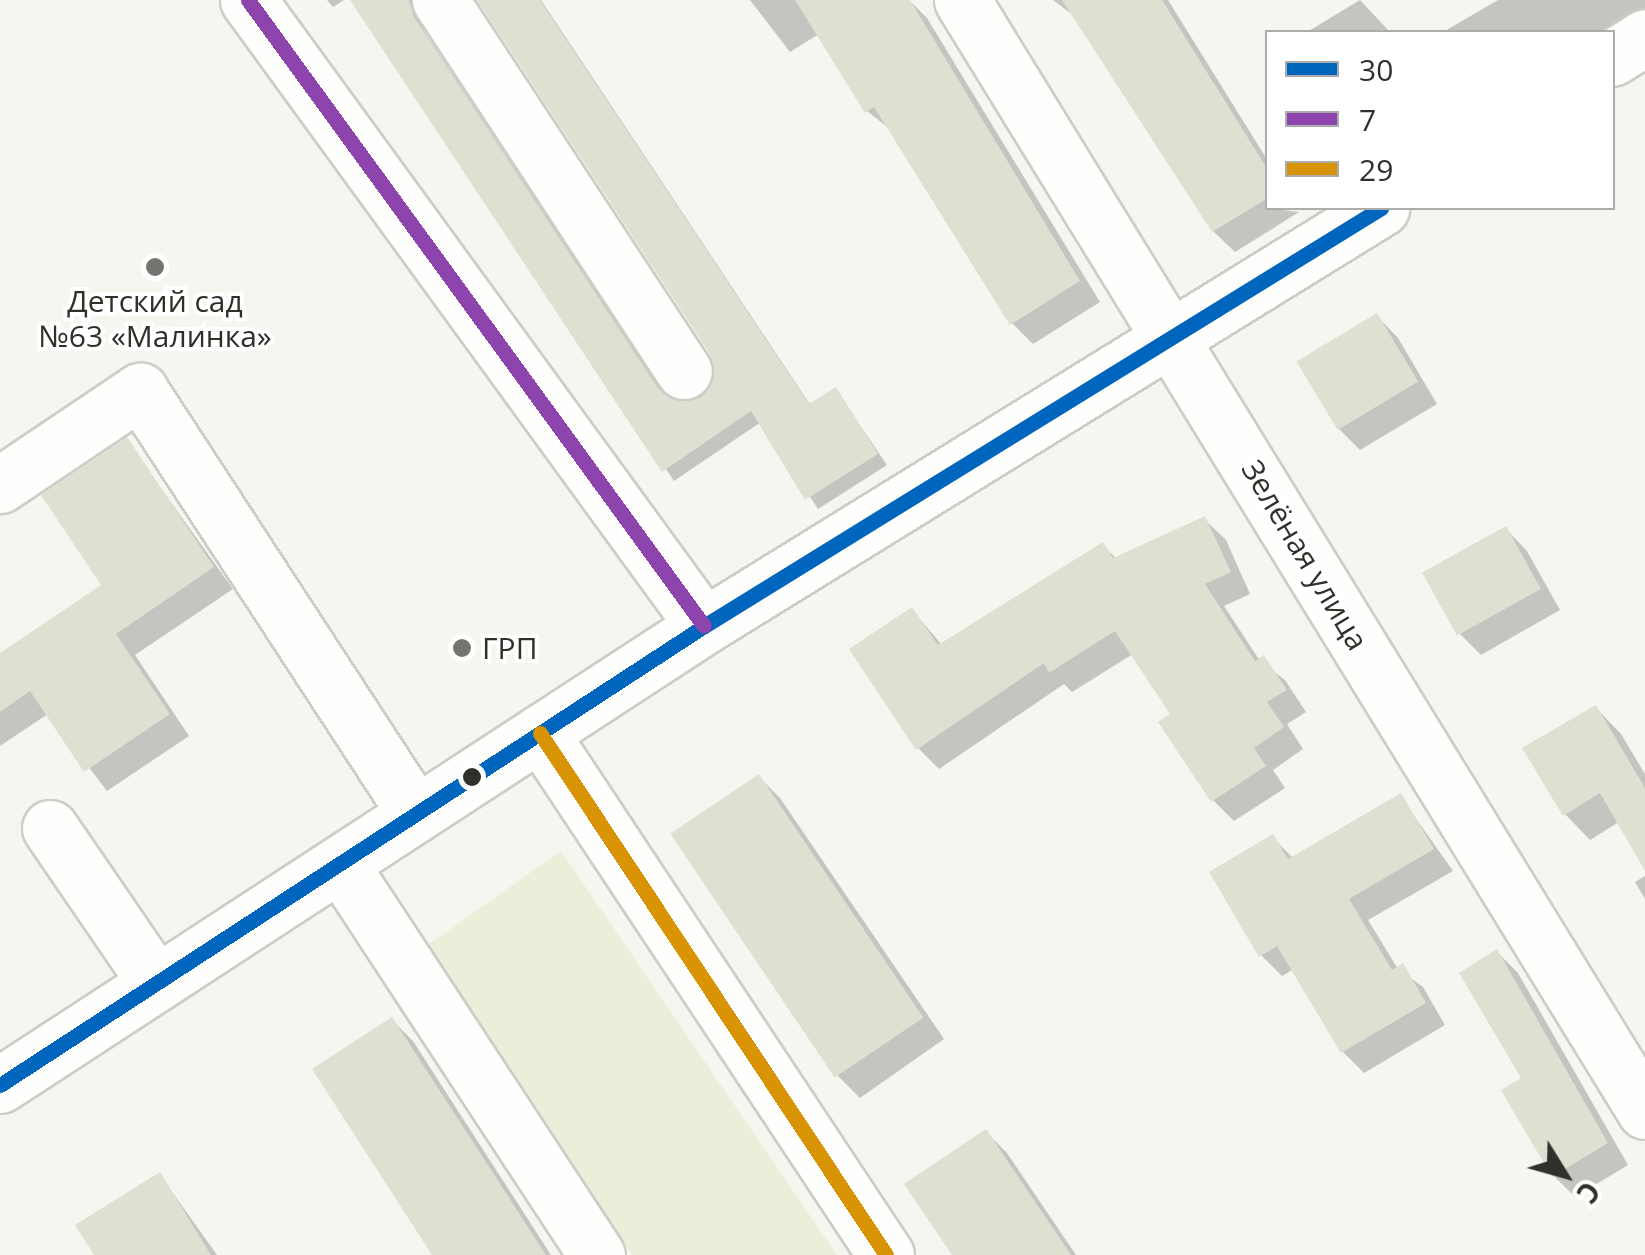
<!DOCTYPE html>
<html>
<head>
<meta charset="utf-8">
<style>
  body { margin:0 }
  #map { position:relative; width:1645px; height:1255px; overflow:hidden; background:#f6f6f0; font-family:"Open Sans",sans-serif }
  div>[style] { position:absolute }
  .green>* { inset:0; background:#edeeda }
  .shadow>* { inset:0; background:#0003 }
  .building>* { inset:0; background:#dfdfd2; transform-origin:0 0 }
  .roads { filter:drop-shadow(2px 0 #cdcdc8) drop-shadow(-2px 0 #cdcdc8) drop-shadow(0 2px #cdcdc8) drop-shadow(0 -2px #cdcdc8) }
  .minor>* { height:55px; margin:-27.5px; padding:0 27.5px; transform-origin:27.5px; border-radius:27.5px; background:#fefefd }
  .bus-1>* { height:15px; margin:-7.5px; padding:0 7.5px; transform-origin:7.5px; border-radius:7.5px; background:#0065bd }
  .bus-2>* { height:15px; margin:-7.5px; padding:0 7.5px; transform-origin:7.5px; border-radius:7.5px; background:#8e44ad }
  .bus-3>* { height:15px; margin:-7.5px; padding:0 7.5px; transform-origin:7.5px; border-radius:7.5px; background:#d99406 }
  .dots>* { width:28px; height:28px; translate:-50% -50%; box-sizing:border-box; border:5px solid #fff; border-radius:50% }
  span { translate:-50% -50%; white-space:nowrap; text-align:center; line-height:1.15; -webkit-text-stroke:8px #fff; paint-order:stroke }
  .poi-label { font-size:30px; color:#30302b }
  .left { translate:0 -50%; text-align:left }
  .street-label { font-size:30px; color:#30302b }
  .legend { position:absolute; left:1265px; top:30px; width:350px; height:180px; box-sizing:border-box; background:#fff; border:2px solid #acacaa; margin:0; padding:12px 18px; list-style:none; font-size:30px; color:#30302b }
  .legend li { display:flex; align-items:center; gap:20px; height:50px }
  .legend b { width:50px; border:2px solid #acacaa }
  .north { position:absolute; left:1515px; top:1125px; width:100px; height:100px; -webkit-text-stroke:8px #fff; paint-order:stroke; rotate:127deg; font-size:28px; font-weight:700; line-height:40px; text-align:center; color:#30302b }
  .north::after { content:''; display:block; margin:auto; width:35px; height:45px; background:#30302b; clip-path:polygon(50% 0,100% 100%,50% 72%,0 100%) }
</style>
</head>
<body>
<div id="map">
  <div class="green">
    <div style="clip-path:polygon(561px 851px,837px 1255px,632px 1255px,426px 946px)"></div>
  </div>
  <div class="shadow">
    <div style="clip-path:polygon(327px 0,344px 0,333px 7px)"></div>
    <div style="clip-path:polygon(353px 0,425px 0,418px 13px,424px 31px,663px 393px,685px 405px,714px 387px,713px 353px,480px 0,541px 0,811px 406px,836px 390px,887px 465px,818px 509px,761px 422px,674px 481px)"></div>
    <div style="clip-path:polygon(750px 0,909px 0,927px 18px,1100px 302px,1033px 344px,1012px 323px,891px 130px,867px 111px,819px 34px,790px 52px)"></div>
    <div style="clip-path:polygon(1053px 0,1168px 0,1268px 161px,1268px 208px,1299px 212px,1235px 252px,1213px 231px,1077px 18px)"></div>
    <div style="clip-path:polygon(1360px 0,1390px 32px,1307px 32px)"></div>
    <div style="clip-path:polygon(1498px 0,1645px 0,1645px 16px,1612px 32px,1443px 32px)"></div>
    <div style="clip-path:polygon(1377px 316px,1398px 338px,1437px 404px,1360px 450px,1339px 429px)"></div>
    <div style="clip-path:polygon(127px 441px,233px 589px,135px 655px,189px 736px,107px 791px,48px 714px,0 746px,0 656px,105px 586px)"></div>
    <div style="clip-path:polygon(1204px 519px,1226px 540px,1250px 594px,1224px 606px,1260px 661px,1285px 680px,1306px 712px,1287px 724px,1303px 749px,1273px 770px,1285px 788px,1234px 821px,1213px 800px,1173px 715px,1133px 654px,1072px 692px,1064px 684px,939px 769px,918px 748px,912px 610px,942px 645px,1102px 545px,1117px 559px)"></div>
    <div style="clip-path:polygon(1506px 529px,1527px 551px,1560px 610px,1481px 655px,1460px 634px)"></div>
    <div style="clip-path:polygon(1596px 708px,1621px 734px,1645px 774px,1645px 866px,1619px 822px,1590px 840px,1565px 814px)"></div>
    <div style="clip-path:polygon(759px 777px,780px 798px,944px 1039px,860px 1098px,839px 1077px,675px 835px)"></div>
    <div style="clip-path:polygon(1400px 796px,1453px 871px,1368px 920px,1398px 969px,1423px 987px,1445px 1025px,1364px 1073px,1343px 1052px,1294px 969px,1282px 976px,1261px 955px,1272px 837px,1293px 858px)"></div>
    <div style="clip-path:polygon(1645px 876px,1645px 899px,1635px 882px)"></div>
    <div style="clip-path:polygon(1497px 952px,1518px 973px,1628px 1165px,1575px 1197px,1554px 1176px,1504px 1091px,1524px 1079px)"></div>
    <div style="clip-path:polygon(392px 1020px,413px 1041px,551px 1255px,435px 1255px)"></div>
    <div style="clip-path:polygon(986px 1132px,1007px 1153px,1076px 1255px,955px 1255px)"></div>
    <div style="clip-path:polygon(160px 1175px,217px 1255px,97px 1255px)"></div>
  </div>
  <div class="building">
    <div style="clip-path:polygon(350px 0,409px 0,414px 17px,658px 388px,671px 399px,700px 398px,712px 384px,710px 354px,477px 0,540px 0,809px 404px,836px 387px,878px 454px,805px 500px,751px 411px,662px 472px)"></div>
    <div style="clip-path:polygon(795px 0,910px 0,1080px 281px,1010px 325px,874px 107px,865px 113px)"></div>
    <div style="clip-path:polygon(1062px 0,1162px 0,1268px 170px,1268px 198px,1212px 232px)"></div>
    <div style="left:1377px;top:313px;width:80px;height:94px;rotate:59deg"></div>
    <div style="clip-path:polygon(127px 437px,214px 567px,116px 634px,170px 714px,84px 772px,30px 691px,0 712px,0 653px,101px 585px,41px 495px)"></div>
    <div style="clip-path:polygon(1205px 516px,1231px 572px,1205px 584px,1255px 661px,1264px 655px,1287px 690px,1267px 702px,1284px 727px,1254px 748px,1266px 766px,1211px 802px,1158px 722px,1170px 714px,1115px 631px,1049px 673px,1044px 663px,916px 750px,849px 649px,912px 607px,938px 645px,1103px 542px,1113px 558px)"></div>
    <div style="left:1506px;top:526px;width:72px;height:96px;rotate:61deg"></div>
    <div style="clip-path:polygon(1596px 705px,1645px 788px,1645px 871px,1600px 793px,1563px 816px,1522px 748px)"></div>
    <div style="left:759px;top:774px;width:294px;height:107px;rotate:56deg"></div>
    <div style="clip-path:polygon(1401px 793px,1434px 849px,1349px 899px,1392px 970px,1403px 963px,1426px 1003px,1341px 1053px,1277px 946px,1259px 957px,1209px 872px,1273px 834px,1288px 859px)"></div>
    <div style="clip-path:polygon(1497px 949px,1608px 1143px,1552px 1177px,1501px 1090px,1521px 1078px,1459px 973px)"></div>
    <div style="clip-path:polygon(392px 1017px,546px 1255px,432px 1255px,312px 1069px)"></div>
    <div style="clip-path:polygon(986px 1129px,1071px 1255px,952px 1255px,904px 1184px)"></div>
    <div style="clip-path:polygon(160px 1172px,211px 1255px,94px 1255px,75px 1225px)"></div>
  </div>
  <div class="roads">
    <div class="minor">
      <div style="left:248px;top:0;width:774px;rotate:53.93deg"></div>
      <div style="left:440px;top:0;width:444px;rotate:56.7deg"></div>
      <div style="left:962px;top:0;width:1304px;rotate:58.42deg"></div>
      <div style="left:1612px;top:58px;width:39px;rotate:-32deg"></div>
      <div style="left:0;top:485px;width:169px;rotate:-33.9deg"></div>
      <div style="left:140px;top:391px;width:505px;rotate:56.88deg"></div>
      <div style="left:540px;top:733px;width:626px;rotate:56.46deg"></div>
      <div style="left:50px;top:828px;width:188px;rotate:55.6deg"></div>
      <div style="left:340px;top:864px;width:468px;rotate:56.7deg"></div>
      <div style="left:0;top:1085px;width:840px;rotate:-33.1deg"></div>
      <div style="left:704px;top:626px;width:796px;rotate:-31.69deg"></div>
    </div>
  </div>
  <div class="bus-1">
    <div style="left:0;top:1085px;width:840px;rotate:-33.1deg"></div>
    <div style="left:704px;top:626px;width:796px;rotate:-31.69deg"></div>
  </div>
  <div class="bus-2">
    <div style="left:248px;top:0;width:774px;rotate:53.93deg"></div>
  </div>
  <div class="bus-3">
    <div style="left:540px;top:733px;width:626px;rotate:56.46deg"></div>
  </div>
  <div class="dots">
    <div style="left:155px;top:267px;background:#757570"></div>
    <div style="left:462px;top:648px;background:#757570"></div>
    <div style="left:472px;top:777px;background:#30302b"></div>
  </div>
  <div class="poi-label">
    <span style="left:155px;top:318px">Детский сад<br>№63 «Малинка»</span>
    <span class="left" style="left:482px;top:648px">ГРП</span>
  </div>
  <div class="street-label">
    <span style="left:1305px;top:555px;rotate:59deg">Зелёная улица</span>
  </div>
  <ul class="legend">
  <li><b style="height:12px;background:#0065bd"></b>30</li>
  <li><b style="height:12px;background:#8e44ad"></b>7</li>
  <li><b style="height:12px;background:#d99406"></b>29</li>
  </ul>
  <div class="north">С</div>
</div>
</body>
</html>
